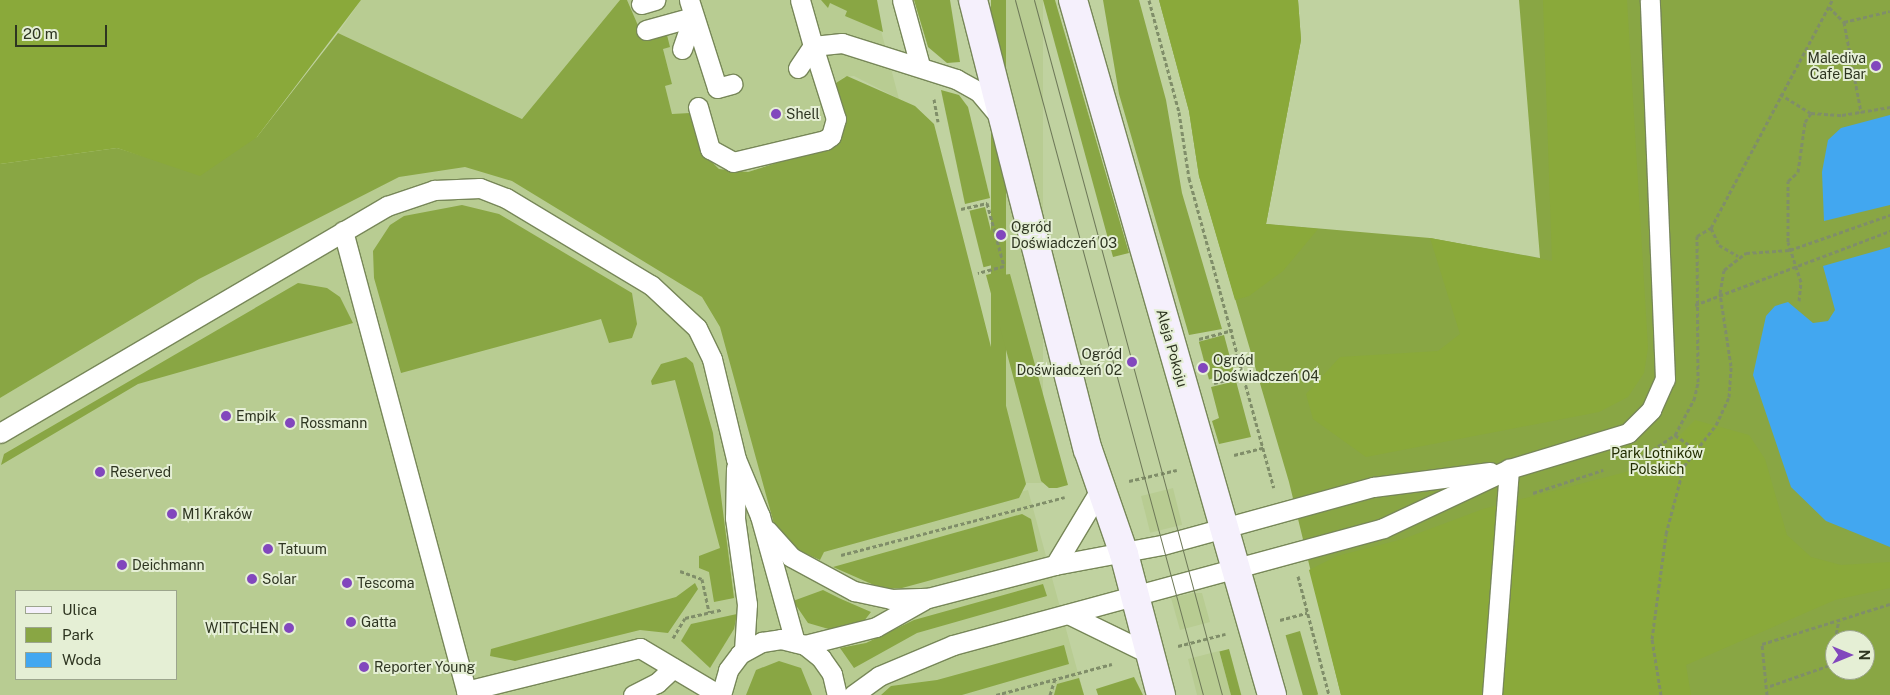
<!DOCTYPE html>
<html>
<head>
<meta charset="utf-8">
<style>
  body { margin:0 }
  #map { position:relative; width:1890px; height:695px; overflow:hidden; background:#c0d2a0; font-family:"Public Sans",sans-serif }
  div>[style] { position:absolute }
  .built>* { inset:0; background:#b8cc92; transform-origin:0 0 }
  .green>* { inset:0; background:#89a644; transform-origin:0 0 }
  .forest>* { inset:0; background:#8aa93a }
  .water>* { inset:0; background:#42a7f0 }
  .path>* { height:3px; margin-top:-1.5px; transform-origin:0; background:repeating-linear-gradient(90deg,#808e69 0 4px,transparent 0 6.5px) }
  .roads { filter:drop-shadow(1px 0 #778758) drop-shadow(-1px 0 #778758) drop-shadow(0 1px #778758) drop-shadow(0 -1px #778758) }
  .lane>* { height:19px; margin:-9.5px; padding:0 9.5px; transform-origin:9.5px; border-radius:9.5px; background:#fff }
  .secondary>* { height:28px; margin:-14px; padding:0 14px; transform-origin:14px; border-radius:14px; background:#f5f0fc }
  .tram>* { height:1px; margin:-0.5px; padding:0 0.5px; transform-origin:0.5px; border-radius:0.5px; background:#6e7958 }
  .dots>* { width:14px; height:14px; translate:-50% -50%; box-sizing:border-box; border:2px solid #e5efd5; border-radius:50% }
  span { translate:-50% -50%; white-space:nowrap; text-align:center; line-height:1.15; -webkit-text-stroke:4px #e5efd5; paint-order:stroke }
  .poi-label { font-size:14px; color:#2e3521 }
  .right { translate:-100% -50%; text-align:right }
  .left { translate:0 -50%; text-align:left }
  .street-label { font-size:14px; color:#2e3521 }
  .park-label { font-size:14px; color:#232e01 }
  .legend { position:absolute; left:15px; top:590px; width:162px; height:90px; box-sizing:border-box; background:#e5efd5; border:1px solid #9ca58d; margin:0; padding:6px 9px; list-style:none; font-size:15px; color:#2e3521 }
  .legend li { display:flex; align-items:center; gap:10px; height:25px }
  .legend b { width:25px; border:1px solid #9ca58d }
  .north { position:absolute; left:1825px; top:630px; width:50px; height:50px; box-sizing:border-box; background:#e5efd5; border:1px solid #9ca58d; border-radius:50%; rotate:90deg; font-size:14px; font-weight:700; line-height:20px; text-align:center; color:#2e3521 }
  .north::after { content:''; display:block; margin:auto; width:18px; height:22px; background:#8247bd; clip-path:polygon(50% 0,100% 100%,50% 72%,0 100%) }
  .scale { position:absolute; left:15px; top:25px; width:92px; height:22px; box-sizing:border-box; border:2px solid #2e3521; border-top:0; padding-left:6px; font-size:15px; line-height:18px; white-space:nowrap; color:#2e3521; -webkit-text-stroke:4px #e5efd5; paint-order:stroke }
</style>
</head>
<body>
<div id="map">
  <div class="built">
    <div style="clip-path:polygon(361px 0,620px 0,522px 119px,338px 33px)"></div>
    <div style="clip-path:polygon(627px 0,873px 0,899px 99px,854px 76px,844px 77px,839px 82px,845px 124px,837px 144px,748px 172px,719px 169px,672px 114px,665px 86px,672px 84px,663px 49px,643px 38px)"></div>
    <div style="left:1006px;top:0;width:37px;height:483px"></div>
    <div style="clip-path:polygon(evenodd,507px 160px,706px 299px,730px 341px,809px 544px,1028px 490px,1084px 695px,0 695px,0 398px,375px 174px,507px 160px,16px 591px,176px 591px,176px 679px,16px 679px,16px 591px)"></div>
    <div style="left:1173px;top:488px;width:38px;height:33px;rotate:76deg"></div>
    <div style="clip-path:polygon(1193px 593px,1202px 593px,1210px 622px,1180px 630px,1171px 598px)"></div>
    <div style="clip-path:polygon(1219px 651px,1231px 695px,1197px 695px,1188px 659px)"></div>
  </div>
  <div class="green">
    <div style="clip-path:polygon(620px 0,627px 0,643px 37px,667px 35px,670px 47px,663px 49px,672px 84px,665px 86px,672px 114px,690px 113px,702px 152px,719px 169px,748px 172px,837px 144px,845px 124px,836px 83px,847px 76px,915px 106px,934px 124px,1026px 484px,1019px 498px,824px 552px,820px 560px,802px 552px,780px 534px,774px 524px,720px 327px,702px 297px,512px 181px,465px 167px,399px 177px,199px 279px,0 398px,0 164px,117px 148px,146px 157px,257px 137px,338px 33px,522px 119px)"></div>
    <div style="clip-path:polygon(821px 0,877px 0,883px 32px,845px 16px,847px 11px,830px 3px,828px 8px)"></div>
    <div style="clip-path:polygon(914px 0,950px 0,960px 62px,947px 63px,928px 47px)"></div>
    <div style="left:991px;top:0;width:15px;height:487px"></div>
    <div style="clip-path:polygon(1043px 0,1055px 0,1129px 253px,1113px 257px)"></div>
    <div style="clip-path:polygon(1103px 0,1139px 0,1166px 100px,1182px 193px,1222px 329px,1189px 335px,1119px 94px)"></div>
    <div style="clip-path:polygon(evenodd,1159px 0,1298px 0,1301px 40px,1266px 224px,1430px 238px,1540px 258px,1519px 0,1890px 0,1890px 695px,1341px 695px,1289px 482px,1199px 176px,1189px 111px,1159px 0,1835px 640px,1865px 640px,1865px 670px,1835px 670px,1835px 640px)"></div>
    <div style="clip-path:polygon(941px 90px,959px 95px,968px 107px,990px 198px,965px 204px)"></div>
    <div style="clip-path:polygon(462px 205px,499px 214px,632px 293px,637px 324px,632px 338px,609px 343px,601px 319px,401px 373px,374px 278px,373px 251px,390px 225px,404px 216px)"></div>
    <div style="left:985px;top:207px;width:58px;height:16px;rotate:76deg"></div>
    <div style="clip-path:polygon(1002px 271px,1003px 275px,1010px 274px,1068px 485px,1057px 488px,1049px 488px,1041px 481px,986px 275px)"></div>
    <div style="clip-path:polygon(298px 283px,327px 288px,340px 297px,353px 323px,138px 384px,1px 465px,4px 454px)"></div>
    <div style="left:1224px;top:335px;width:39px;height:26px;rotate:75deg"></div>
    <div style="clip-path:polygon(686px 357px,693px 363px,713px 433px,734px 598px,714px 602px,709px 572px,699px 568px,699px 556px,720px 548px,675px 380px,652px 385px,651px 381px,661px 364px)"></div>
    <div style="clip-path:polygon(1236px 381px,1251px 437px,1219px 444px,1212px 421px,1219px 418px,1211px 387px)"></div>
    <div style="clip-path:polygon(1022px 514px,1031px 519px,1038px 551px,902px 588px,883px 589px,833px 567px)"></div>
    <div style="clip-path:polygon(695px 583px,698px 589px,668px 633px,640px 630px,515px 661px,490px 656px,491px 649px,676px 597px)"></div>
    <div style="clip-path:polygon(1043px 584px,1047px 596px,917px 633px,854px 668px,840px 648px,866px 643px,914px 620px)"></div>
    <div style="clip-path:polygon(823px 590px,841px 599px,871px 612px,864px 621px,832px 630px,808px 623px,793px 601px)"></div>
    <div style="clip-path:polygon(737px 614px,734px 629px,710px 668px,681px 641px,691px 624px)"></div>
    <div style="left:1300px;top:631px;width:66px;height:15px;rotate:74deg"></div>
    <div style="clip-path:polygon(1064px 645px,1069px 664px,962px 695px,881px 695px,891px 686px,937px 680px)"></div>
    <div style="left:1229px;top:649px;width:48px;height:10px;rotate:75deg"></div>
    <div style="clip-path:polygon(779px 661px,801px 668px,812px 695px,746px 695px,756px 670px)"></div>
    <div style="clip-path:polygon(1134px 677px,1143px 695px,1098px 695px,1096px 689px)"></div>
    <div style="clip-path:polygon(1079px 678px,1084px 695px,1054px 695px,1057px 684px)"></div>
  </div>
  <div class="forest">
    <div style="clip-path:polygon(0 0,361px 0,257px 137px,200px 176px,117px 148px,0 164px)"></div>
    <div style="clip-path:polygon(1159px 0,1298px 0,1301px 40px,1266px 224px,1318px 229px,1283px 271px,1249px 296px,1235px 300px,1199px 176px,1189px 111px)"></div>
    <div style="clip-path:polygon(1543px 0,1627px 0,1648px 348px,1644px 373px,1628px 397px,1599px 412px,1366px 457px,1313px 419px,1306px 394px,1340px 357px,1438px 351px,1460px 334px,1430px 238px,1552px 261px)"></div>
    <div style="clip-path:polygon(1695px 420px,1749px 435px,1765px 459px,1787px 535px,1811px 557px,1841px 565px,1890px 562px,1890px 588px,1835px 600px,1686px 665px,1691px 695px,1341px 695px,1309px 570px,1337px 556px,1403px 539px,1483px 509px,1649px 466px)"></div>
  </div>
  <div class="water">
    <div style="clip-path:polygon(1890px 115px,1890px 205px,1824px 221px,1822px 172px,1828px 140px,1841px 128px)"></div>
    <div style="clip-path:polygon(1890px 247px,1890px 547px,1826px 521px,1791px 487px,1753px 375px,1766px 316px,1775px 306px,1788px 302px,1813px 323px,1828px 321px,1835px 310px,1823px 266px)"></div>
  </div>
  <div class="path">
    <div style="left:1149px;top:0;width:116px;rotate:75deg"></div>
    <div style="left:1179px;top:112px;width:67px;rotate:81.4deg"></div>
    <div style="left:1189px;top:178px;width:321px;rotate:74.7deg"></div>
    <div style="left:1829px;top:7px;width:21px;rotate:45deg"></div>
    <div style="left:1844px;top:22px;width:92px;rotate:79.3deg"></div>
    <div style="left:1844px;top:22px;width:47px;rotate:-13.4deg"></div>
    <div style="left:1780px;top:94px;width:36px;rotate:32deg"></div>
    <div style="left:1811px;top:113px;width:31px;rotate:4deg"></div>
    <div style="left:1842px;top:115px;width:49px;rotate:-9.5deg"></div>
    <div style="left:934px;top:99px;width:23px;rotate:80deg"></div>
    <div style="left:961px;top:209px;width:27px;rotate:-13deg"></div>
    <div style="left:987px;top:203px;width:65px;rotate:74.9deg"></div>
    <div style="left:1004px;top:266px;width:27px;rotate:165deg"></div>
    <div style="left:1711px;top:228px;width:19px;rotate:65deg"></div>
    <div style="left:1719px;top:245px;width:22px;rotate:30deg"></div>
    <div style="left:1799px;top:301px;width:19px;rotate:-84deg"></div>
    <div style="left:1801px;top:282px;width:42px;rotate:-108deg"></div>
    <div style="left:1788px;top:242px;width:61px;rotate:-90deg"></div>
    <div style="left:1788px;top:181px;width:13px;rotate:-42deg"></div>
    <div style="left:1798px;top:172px;width:50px;rotate:-82deg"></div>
    <div style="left:1805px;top:122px;width:11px;rotate:-56deg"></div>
    <div style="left:1695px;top:305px;width:209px;rotate:-20.8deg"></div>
    <div style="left:1199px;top:339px;width:35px;rotate:-15deg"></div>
    <div style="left:1214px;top:383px;width:32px;rotate:-14deg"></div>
    <div style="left:1675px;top:435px;width:24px;rotate:35deg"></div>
    <div style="left:1234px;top:455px;width:32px;rotate:-14deg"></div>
    <div style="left:1642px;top:457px;width:40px;rotate:-34deg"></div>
    <div style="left:1675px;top:435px;width:40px;rotate:-62deg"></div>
    <div style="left:1694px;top:400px;width:18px;rotate:-77deg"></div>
    <div style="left:1698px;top:382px;width:146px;rotate:-90.4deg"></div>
    <div style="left:1697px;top:236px;width:16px;rotate:-30deg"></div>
    <div style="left:1711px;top:228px;width:258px;rotate:-62deg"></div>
    <div style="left:1129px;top:481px;width:49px;rotate:-12.9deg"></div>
    <div style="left:1533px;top:493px;width:74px;rotate:-18.2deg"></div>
    <div style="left:841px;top:555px;width:231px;rotate:-14.5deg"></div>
    <div style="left:680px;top:571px;width:23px;rotate:20deg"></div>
    <div style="left:702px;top:579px;width:34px;rotate:78deg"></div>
    <div style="left:1298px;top:576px;width:123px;rotate:75.4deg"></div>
    <div style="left:1280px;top:620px;width:28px;rotate:-15deg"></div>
    <div style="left:673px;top:638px;width:23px;rotate:-59deg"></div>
    <div style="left:685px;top:618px;width:37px;rotate:-13deg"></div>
    <div style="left:1835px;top:640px;width:20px;rotate:-79deg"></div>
    <div style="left:1178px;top:646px;width:49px;rotate:-14.3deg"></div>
    <div style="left:1770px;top:686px;width:64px;rotate:-19.3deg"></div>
    <div style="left:1830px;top:665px;width:25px;rotate:-78deg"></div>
    <div style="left:996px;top:695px;width:120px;rotate:-15deg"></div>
    <div style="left:1050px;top:695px;width:17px;rotate:-73deg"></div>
    <div style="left:1661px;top:695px;width:57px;rotate:-99.1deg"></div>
    <div style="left:1652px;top:639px;width:106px;rotate:-82.4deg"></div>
    <div style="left:1666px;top:534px;width:70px;rotate:-75.2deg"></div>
    <div style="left:1684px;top:466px;width:52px;rotate:-52deg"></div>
    <div style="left:1716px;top:425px;width:31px;rotate:-65deg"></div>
    <div style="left:1729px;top:397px;width:31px;rotate:-86deg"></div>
    <div style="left:1731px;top:366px;width:74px;rotate:-98.6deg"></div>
    <div style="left:1720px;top:293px;width:23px;rotate:-80deg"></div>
    <div style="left:1724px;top:270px;width:28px;rotate:-38deg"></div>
    <div style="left:1746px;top:253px;width:44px;rotate:-3.9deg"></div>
    <div style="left:1790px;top:250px;width:106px;rotate:-19.3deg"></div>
    <div style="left:1767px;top:695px;width:51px;rotate:-95.6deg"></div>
    <div style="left:1762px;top:644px;width:134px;rotate:-17.4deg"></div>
  </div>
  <div class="roads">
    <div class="lane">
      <div style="left:689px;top:0;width:92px;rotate:72.3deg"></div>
      <div style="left:717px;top:88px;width:16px;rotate:-15deg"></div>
      <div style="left:800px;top:0;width:48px;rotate:74.2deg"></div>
      <div style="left:813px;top:46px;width:29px;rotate:-6deg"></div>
      <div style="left:842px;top:43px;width:120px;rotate:17.5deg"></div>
      <div style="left:956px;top:79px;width:25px;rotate:29deg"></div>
      <div style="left:978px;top:91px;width:31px;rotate:50deg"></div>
      <div style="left:902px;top:0;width:68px;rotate:74.7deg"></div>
      <div style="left:641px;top:4px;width:15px;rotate:-16deg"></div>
      <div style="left:646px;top:30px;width:49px;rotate:-15.5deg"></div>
      <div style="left:682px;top:49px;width:34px;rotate:-71deg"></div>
      <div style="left:798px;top:68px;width:27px;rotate:-56deg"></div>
      <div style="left:698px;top:107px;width:44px;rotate:74.1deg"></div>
      <div style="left:710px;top:149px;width:26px;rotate:29deg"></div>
      <div style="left:733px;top:162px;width:95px;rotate:-13.4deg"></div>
      <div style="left:825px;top:140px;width:7px;rotate:-34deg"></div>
      <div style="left:831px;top:136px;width:18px;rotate:-74deg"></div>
      <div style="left:836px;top:119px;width:77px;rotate:-107.5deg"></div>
      <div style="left:343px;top:231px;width:480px;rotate:75deg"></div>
      <div style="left:0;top:433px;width:449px;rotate:-30.4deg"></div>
      <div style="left:387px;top:206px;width:50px;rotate:-18.8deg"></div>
      <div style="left:434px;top:190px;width:46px;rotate:-2.5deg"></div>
      <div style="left:480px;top:188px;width:28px;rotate:21deg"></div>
      <div style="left:506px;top:198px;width:169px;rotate:31deg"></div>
      <div style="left:651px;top:285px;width:63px;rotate:43.1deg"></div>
      <div style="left:697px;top:328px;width:34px;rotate:64deg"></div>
      <div style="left:712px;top:359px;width:103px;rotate:76.5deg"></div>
      <div style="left:736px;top:459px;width:62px;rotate:67.2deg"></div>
      <div style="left:760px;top:516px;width:131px;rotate:74.5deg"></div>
      <div style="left:736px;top:468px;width:50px;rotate:91.1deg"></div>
      <div style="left:735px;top:518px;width:87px;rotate:82.1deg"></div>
      <div style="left:747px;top:604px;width:47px;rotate:93.7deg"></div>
      <div style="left:767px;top:530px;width:36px;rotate:48deg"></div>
      <div style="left:791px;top:557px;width:72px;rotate:28.4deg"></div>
      <div style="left:854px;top:591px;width:38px;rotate:12deg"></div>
      <div style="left:891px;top:599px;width:37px;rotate:-2deg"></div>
      <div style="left:928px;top:598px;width:131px;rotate:-14.6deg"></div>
      <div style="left:1055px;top:565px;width:109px;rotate:-10.6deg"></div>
      <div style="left:1162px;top:545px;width:219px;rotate:-15.4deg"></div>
      <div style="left:1373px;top:487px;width:118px;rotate:-7.3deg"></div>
      <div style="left:1055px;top:565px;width:90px;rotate:-59.1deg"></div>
      <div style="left:1068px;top:614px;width:91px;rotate:26deg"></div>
      <div style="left:805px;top:645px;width:73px;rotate:-14.2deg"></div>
      <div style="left:876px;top:627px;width:55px;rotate:-29.4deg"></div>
      <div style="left:466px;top:691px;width:179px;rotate:-13.9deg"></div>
      <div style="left:640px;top:648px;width:92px;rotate:30.7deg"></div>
      <div style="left:633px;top:695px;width:27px;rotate:-27deg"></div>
      <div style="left:657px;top:683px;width:22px;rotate:-43deg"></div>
      <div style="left:721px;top:695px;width:26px;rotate:-74deg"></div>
      <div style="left:728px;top:670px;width:20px;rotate:-53deg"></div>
      <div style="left:740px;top:654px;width:25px;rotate:-29deg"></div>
      <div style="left:762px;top:642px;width:19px;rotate:-9deg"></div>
      <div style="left:781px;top:639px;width:25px;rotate:14deg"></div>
      <div style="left:805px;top:645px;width:21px;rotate:39deg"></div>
      <div style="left:821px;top:658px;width:19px;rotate:55deg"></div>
      <div style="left:832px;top:674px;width:22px;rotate:77deg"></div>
      <div style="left:853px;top:695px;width:32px;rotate:-36deg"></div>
      <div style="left:879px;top:676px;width:80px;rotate:-22.7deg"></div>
      <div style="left:953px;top:645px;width:446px;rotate:-15.2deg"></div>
      <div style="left:1383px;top:528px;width:139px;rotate:-25.1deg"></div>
      <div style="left:1509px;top:469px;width:124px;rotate:-16.8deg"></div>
      <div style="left:1628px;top:433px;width:33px;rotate:-45deg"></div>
      <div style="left:1651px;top:410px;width:34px;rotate:-66deg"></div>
      <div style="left:1665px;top:379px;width:379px;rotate:-92.3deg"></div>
      <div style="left:1492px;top:695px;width:227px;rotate:-85.7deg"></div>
    </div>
    <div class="secondary">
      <div style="left:973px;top:0;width:464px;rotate:75.7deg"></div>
      <div style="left:1088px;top:450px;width:110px;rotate:70.9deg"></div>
      <div style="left:1124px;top:554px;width:146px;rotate:75.3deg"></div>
      <div style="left:1073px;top:0;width:723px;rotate:74.02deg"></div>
    </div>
  </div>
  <div class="tram">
    <div style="left:1015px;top:0;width:720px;rotate:74.86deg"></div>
    <div style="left:1034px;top:0;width:720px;rotate:74.86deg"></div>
  </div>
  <div class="dots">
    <div style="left:1876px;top:66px;background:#8247bd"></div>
    <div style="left:776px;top:114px;background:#8247bd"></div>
    <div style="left:1001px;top:235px;background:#8247bd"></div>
    <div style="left:1132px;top:362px;background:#8247bd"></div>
    <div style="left:1203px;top:368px;background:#8247bd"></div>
    <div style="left:226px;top:416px;background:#8247bd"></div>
    <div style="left:290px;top:423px;background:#8247bd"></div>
    <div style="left:100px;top:472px;background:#8247bd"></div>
    <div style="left:172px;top:514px;background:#8247bd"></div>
    <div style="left:268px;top:549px;background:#8247bd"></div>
    <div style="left:122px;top:565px;background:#8247bd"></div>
    <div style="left:252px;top:579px;background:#8247bd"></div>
    <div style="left:347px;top:583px;background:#8247bd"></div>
    <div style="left:351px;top:622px;background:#8247bd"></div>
    <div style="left:289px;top:628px;background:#8247bd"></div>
    <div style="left:364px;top:667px;background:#8247bd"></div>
  </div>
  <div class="poi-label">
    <span class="right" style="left:1866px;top:66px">Malediva<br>Cafe Bar</span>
    <span class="left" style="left:786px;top:114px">Shell</span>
    <span class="left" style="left:1011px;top:235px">Ogród<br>Doświadczeń 03</span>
    <span class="right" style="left:1122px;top:362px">Ogród<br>Doświadczeń 02</span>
    <span class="left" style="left:1213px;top:368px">Ogród<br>Doświadczeń 04</span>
    <span class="left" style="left:236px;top:416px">Empik</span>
    <span class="left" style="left:300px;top:423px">Rossmann</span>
    <span class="left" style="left:110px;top:472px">Reserved</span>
    <span class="left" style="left:182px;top:514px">M1 Kraków</span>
    <span class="left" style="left:278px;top:549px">Tatuum</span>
    <span class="left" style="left:132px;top:565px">Deichmann</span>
    <span class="left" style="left:262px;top:579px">Solar</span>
    <span class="left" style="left:357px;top:583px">Tescoma</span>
    <span class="left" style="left:361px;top:622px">Gatta</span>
    <span class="right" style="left:279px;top:628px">WITTCHEN</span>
    <span class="left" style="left:374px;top:667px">Reporter Young</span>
  </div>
  <div class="street-label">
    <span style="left:1172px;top:348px;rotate:74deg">Aleja Pokoju</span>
  </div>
  <div class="park-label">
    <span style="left:1657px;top:461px">Park Lotników<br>Polskich</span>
  </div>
  <ul class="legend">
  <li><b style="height:6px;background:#f5f0fc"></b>Ulica</li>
  <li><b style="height:14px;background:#89a644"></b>Park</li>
  <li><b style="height:14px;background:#42a7f0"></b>Woda</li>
  </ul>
  <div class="north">N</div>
  <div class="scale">20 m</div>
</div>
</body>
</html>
